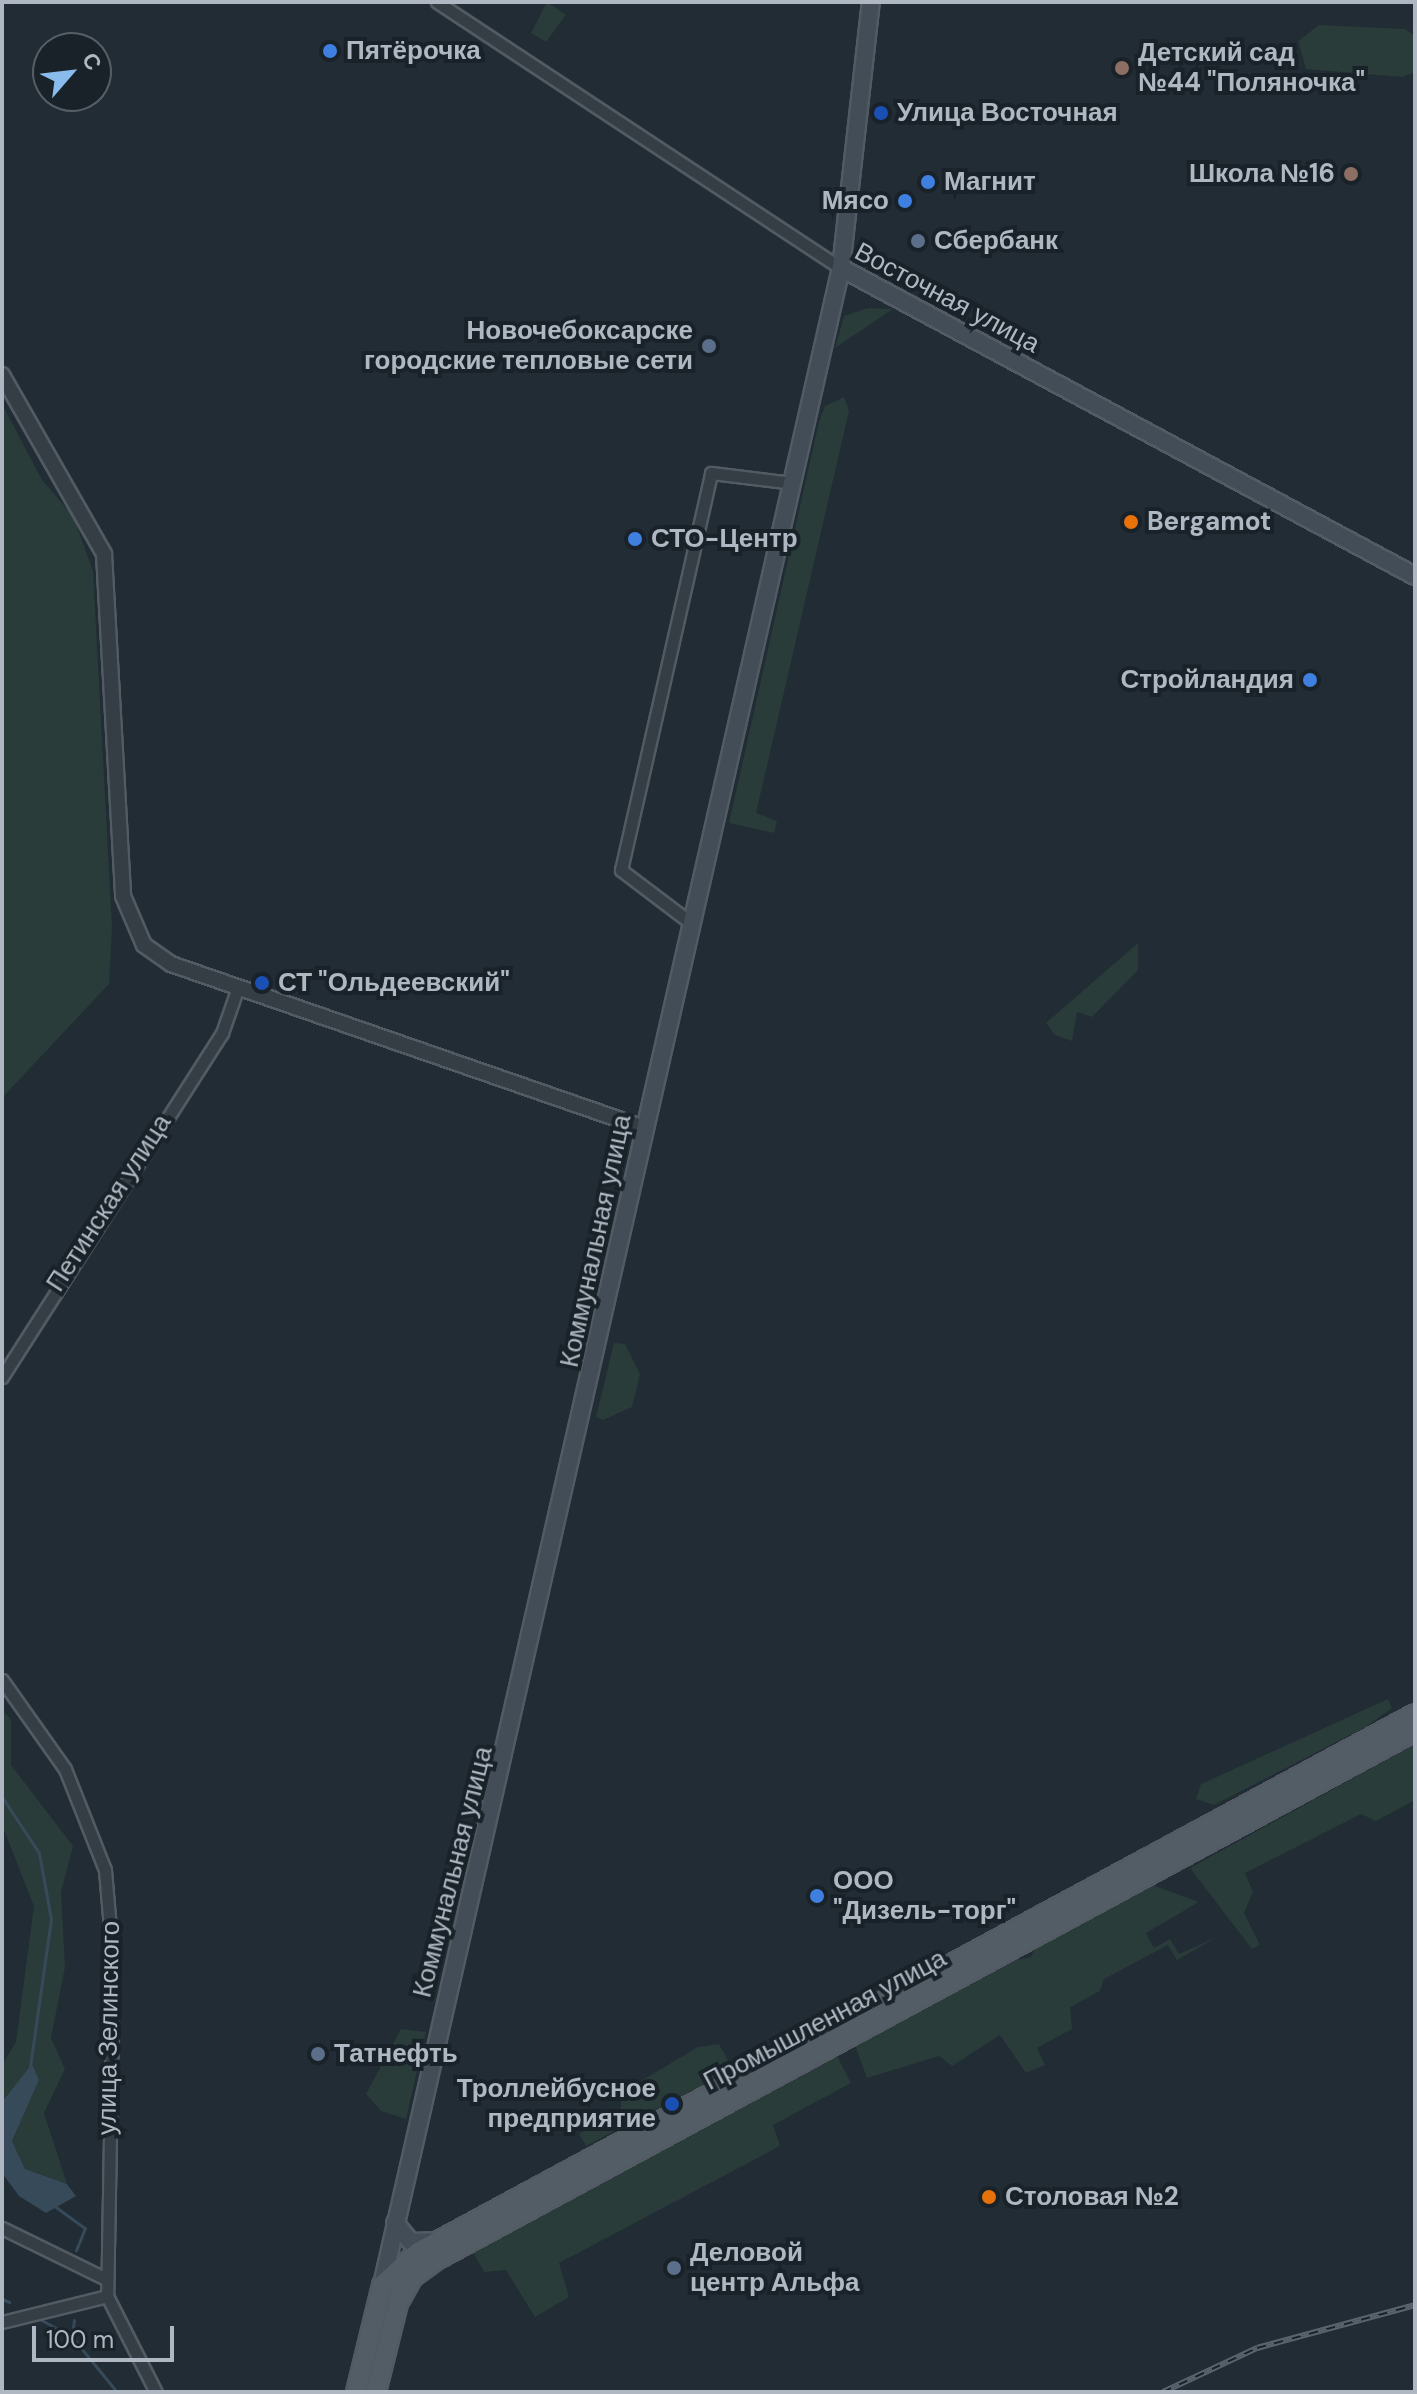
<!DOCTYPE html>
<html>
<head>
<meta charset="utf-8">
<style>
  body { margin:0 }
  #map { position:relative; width:1417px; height:2394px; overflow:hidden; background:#212c34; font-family:"DM Sans",sans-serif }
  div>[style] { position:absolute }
  .green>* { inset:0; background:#293c39 }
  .water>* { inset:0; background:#364a5a }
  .stream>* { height:3px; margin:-1.5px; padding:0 1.5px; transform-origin:1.5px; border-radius:1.5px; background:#364a5a }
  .roads { filter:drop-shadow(2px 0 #525b63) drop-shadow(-2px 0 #525b63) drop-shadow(0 2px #525b63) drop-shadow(0 -2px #525b63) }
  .minor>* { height:11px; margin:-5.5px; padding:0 5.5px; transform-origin:5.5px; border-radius:5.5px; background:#353d45 }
  .tertiary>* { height:14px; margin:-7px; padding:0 7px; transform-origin:7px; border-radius:7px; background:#353d45 }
  .secondary>* { height:16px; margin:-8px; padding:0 8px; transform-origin:8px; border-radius:8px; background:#434d57 }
  .primary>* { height:18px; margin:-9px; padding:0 9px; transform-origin:9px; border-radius:9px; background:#535d65 }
  .rail>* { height:6px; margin-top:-3px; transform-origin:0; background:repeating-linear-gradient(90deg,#1a2229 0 9px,#59646e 0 18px); box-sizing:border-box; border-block:2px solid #59646e }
  .dots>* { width:22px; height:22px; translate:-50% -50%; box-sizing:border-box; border:4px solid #1a2229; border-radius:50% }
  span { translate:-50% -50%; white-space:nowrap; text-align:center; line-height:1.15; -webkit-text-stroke:8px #1a2229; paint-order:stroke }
  .poi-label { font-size:26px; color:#afb8c2; font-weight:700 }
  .left { translate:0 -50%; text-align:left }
  .right { translate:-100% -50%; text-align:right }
  .street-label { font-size:26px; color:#afb8c2 }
  .frame { position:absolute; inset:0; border:4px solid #afb8c2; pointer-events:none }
  .north { position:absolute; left:32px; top:32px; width:80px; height:80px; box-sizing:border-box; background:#1a2229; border:2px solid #565e66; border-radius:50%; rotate:62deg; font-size:22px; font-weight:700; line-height:32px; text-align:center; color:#afb8c2 }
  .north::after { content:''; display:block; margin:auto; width:28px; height:36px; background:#89bcec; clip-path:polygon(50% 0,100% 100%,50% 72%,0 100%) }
  .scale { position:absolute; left:32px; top:2326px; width:142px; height:36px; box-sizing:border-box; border:4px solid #afb8c2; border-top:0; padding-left:10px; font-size:24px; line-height:28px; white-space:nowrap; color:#afb8c2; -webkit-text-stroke:6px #1a2229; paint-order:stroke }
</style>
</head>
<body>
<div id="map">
  <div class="green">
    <div style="clip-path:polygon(547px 2px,566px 15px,546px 42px,531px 33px)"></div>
    <div style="clip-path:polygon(1319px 25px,1405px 29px,1415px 36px,1415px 72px,1403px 77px,1306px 69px,1298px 41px)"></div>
    <div style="clip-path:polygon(868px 308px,893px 309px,835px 348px,844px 316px)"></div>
    <div style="clip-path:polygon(844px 397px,849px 411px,756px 813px,777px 821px,774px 833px,729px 823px,819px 422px,825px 406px)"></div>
    <div style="clip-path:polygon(2px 404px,42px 480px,73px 516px,93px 571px,112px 927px,109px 984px,2px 1098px)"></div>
    <div style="clip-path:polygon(1138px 943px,1138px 970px,1092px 1017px,1077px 1012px,1072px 1041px,1055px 1035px,1046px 1023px)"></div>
    <div style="clip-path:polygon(614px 1343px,625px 1344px,640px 1374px,632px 1407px,603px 1420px,596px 1417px)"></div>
    <div style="clip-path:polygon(1388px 1699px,1392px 1708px,1364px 1728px,1214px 1805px,1196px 1799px,1201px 1784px)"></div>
    <div style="clip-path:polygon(2px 1710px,11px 1720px,11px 1765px,73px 1846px,61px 1892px,65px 1967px,51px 2038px,65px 2069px,44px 2113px,67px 2184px,25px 2169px,12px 2141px,39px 2080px,32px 2065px,2px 2102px,2px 2065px,16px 2042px,34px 1906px,2px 1825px)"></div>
    <div style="clip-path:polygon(1415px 1744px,1415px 1800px,1376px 1821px,1361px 1814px,1245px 1873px,1253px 1892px,1244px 1913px,1260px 1945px,1252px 1949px,1190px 1868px)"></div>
    <div style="clip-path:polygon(1152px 1885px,1199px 1902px,1146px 1933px,1154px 1948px,1170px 1939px,1179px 1954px,1217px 1937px,1177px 1960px,1168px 1945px,1104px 1979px,1100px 1991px,1070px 2007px,1072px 2029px,1037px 2048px,1045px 2065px,1026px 2073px,1000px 2035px,952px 2066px,939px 2056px,867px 2078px,855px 2045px,1004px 1963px,1031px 1957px,1036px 1946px)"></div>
    <div style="clip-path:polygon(401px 2029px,426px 2032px,406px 2119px,381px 2111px,366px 2094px)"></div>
    <div style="clip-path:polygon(719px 2044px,733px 2069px,586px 2146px,579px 2134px,621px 2108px,621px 2093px,698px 2047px)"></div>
    <div style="clip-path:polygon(836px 2054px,851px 2083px,773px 2125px,780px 2146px,559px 2263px,569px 2297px,535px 2317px,506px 2270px,484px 2272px,471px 2248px)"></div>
  </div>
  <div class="water">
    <div style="clip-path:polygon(32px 2064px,39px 2080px,12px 2141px,25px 2169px,67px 2184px,76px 2196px,46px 2213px,19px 2196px,2px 2173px,2px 2102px)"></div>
  </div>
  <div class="stream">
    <div style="left:2px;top:1797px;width:67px;rotate:56.5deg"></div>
    <div style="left:39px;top:1853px;width:67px;rotate:79.7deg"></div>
    <div style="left:51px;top:1919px;width:149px;rotate:98.1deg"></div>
    <div style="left:53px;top:2205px;width:39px;rotate:36deg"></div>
    <div style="left:85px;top:2228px;width:24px;rotate:112deg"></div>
    <div style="left:2px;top:2299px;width:8px;rotate:23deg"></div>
    <div style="left:36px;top:2317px;width:41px;rotate:29.1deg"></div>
    <div style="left:72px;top:2337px;width:71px;rotate:50.7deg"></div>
    <div style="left:72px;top:2336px;width:16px;rotate:-83deg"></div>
  </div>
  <div class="roads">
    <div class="minor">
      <div style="left:437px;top:2px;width:484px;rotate:33.4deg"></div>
      <div style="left:691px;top:923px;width:88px;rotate:-142.9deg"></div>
      <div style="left:621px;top:870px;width:407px;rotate:-77.2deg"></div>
      <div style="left:711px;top:473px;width:82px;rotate:7deg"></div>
      <div style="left:2px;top:1377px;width:408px;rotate:-57.4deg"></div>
      <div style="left:222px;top:1033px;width:49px;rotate:-70.8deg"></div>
      <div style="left:2px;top:1680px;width:109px;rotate:54.7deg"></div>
      <div style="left:65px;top:1769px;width:109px;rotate:68.4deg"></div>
      <div style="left:105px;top:1870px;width:94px;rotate:85.1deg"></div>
      <div style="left:113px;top:1964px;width:332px;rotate:91deg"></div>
      <div style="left:107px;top:2296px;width:108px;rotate:63deg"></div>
      <div style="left:2px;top:2228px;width:116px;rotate:26.1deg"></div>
      <div style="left:2px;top:2322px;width:108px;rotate:-13.9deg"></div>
    </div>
    <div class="tertiary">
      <div style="left:2px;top:375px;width:206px;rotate:60.3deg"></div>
      <div style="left:104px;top:554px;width:343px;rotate:86.8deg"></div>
      <div style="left:123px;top:896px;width:53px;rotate:66.8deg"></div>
      <div style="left:144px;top:945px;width:33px;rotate:35deg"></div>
      <div style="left:171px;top:964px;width:501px;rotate:19.12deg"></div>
    </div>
    <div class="secondary">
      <div style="left:841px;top:268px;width:651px;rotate:28.22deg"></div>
      <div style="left:395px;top:2223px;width:25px;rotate:50deg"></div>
      <div style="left:411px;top:2242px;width:24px;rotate:-2deg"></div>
      <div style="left:382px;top:2285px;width:2069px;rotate:-77.18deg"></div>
      <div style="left:841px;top:268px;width:268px;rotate:-83.6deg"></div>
    </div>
    <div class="primary">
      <div style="left:400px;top:2300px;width:26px;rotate:-61deg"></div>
      <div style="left:413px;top:2277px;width:31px;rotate:-36deg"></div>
      <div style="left:438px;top:2259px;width:1111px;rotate:-28.39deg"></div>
      <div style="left:356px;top:2392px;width:110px;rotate:-76.3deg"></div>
      <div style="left:382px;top:2285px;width:49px;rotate:-42.5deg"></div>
      <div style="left:418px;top:2252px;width:1133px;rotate:-28.35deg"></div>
      <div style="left:376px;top:2392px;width:103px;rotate:-76deg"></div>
    </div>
  </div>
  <div class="rail">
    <div style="left:1163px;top:2392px;width:104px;rotate:-25.1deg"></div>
    <div style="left:1257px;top:2348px;width:164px;rotate:-15.2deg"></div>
  </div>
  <div class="dots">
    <div style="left:330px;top:51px;background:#3f7fe0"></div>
    <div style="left:1122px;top:68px;background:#8d6e63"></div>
    <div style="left:881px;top:113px;background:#1a4fb4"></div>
    <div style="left:1351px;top:174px;background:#8d6e63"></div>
    <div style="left:928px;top:182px;background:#3f7fe0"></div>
    <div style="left:905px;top:201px;background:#3f7fe0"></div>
    <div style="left:918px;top:241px;background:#5c6f8a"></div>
    <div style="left:709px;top:346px;background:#5c6f8a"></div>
    <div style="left:1131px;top:522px;background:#e8710a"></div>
    <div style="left:635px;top:539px;background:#3f7fe0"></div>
    <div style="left:1310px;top:680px;background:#3f7fe0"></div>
    <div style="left:262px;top:983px;background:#1a4fb4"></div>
    <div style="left:817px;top:1896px;background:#3f7fe0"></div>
    <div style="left:318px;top:2054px;background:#5c6f8a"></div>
    <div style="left:672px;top:2104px;background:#1a4fb4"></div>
    <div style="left:989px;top:2197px;background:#e8710a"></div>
    <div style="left:674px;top:2268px;background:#5c6f8a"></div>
  </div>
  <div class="poi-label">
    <span class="left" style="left:346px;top:51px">Пятёрочка</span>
    <span class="left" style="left:1138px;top:68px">Детский сад<br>№44 "Поляночка"</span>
    <span class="left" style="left:897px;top:113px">Улица Восточная</span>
    <span class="right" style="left:1335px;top:174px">Школа №16</span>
    <span class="left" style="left:944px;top:182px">Магнит</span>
    <span class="right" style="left:889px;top:201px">Мясо</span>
    <span class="left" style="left:934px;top:241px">Сбербанк</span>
    <span class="right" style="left:693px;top:346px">Новочебоксарске<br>городские тепловые сети</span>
    <span class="left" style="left:1147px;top:522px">Bergamot</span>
    <span class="left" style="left:651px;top:539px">СТО-Центр</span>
    <span class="right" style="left:1294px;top:680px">Стройландия</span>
    <span class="left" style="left:278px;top:983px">СТ "Ольдеевский"</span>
    <span class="left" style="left:833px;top:1896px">ООО<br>"Дизель-торг"</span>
    <span class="left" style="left:334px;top:2054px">Татнефть</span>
    <span class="right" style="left:656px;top:2104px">Троллейбусное<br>предприятие</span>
    <span class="left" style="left:1005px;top:2197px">Столовая №2</span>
    <span class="left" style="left:690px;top:2268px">Деловой<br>центр Альфа</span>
  </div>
  <div class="street-label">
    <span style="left:947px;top:298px;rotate:28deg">Восточная улица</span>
    <span style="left:109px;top:1203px;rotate:-57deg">Петинская улица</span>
    <span style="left:596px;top:1241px;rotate:-78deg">Коммунальная улица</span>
    <span style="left:453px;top:1872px;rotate:-76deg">Коммунальная улица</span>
    <span style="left:825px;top:2020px;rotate:-28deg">Промышленная улица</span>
    <span style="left:109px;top:2028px;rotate:-89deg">улица Зелинского</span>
  </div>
  <div class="frame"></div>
  <div class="north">С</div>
  <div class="scale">100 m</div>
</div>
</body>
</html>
